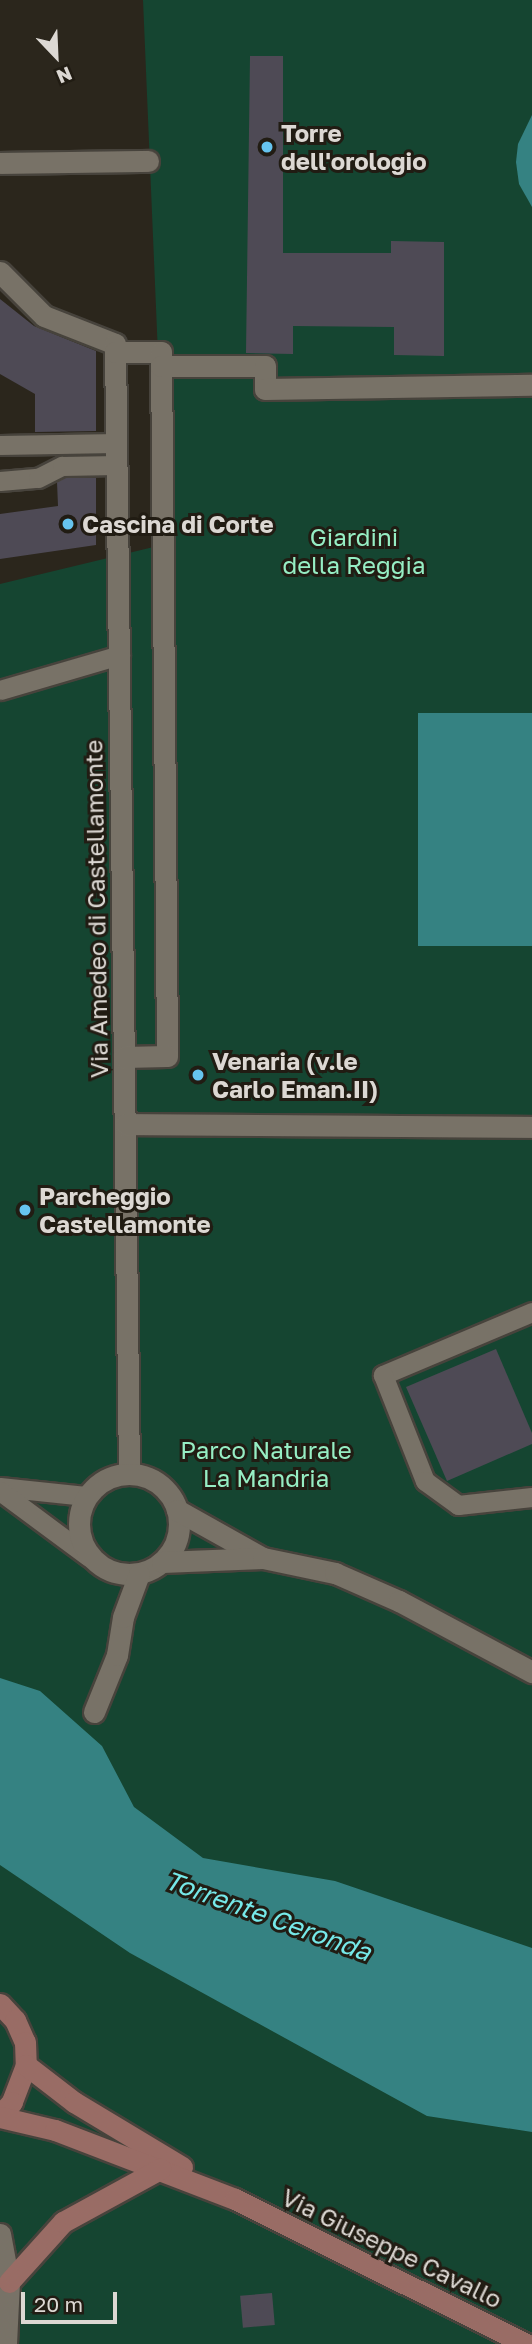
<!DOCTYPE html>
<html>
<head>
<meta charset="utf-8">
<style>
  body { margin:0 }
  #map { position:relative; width:532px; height:2344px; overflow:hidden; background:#2b261c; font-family:"Golos Text",sans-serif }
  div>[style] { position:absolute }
  .green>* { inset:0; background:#154531 }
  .water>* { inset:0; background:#358282; transform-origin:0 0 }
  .building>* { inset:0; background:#4e4a55; transform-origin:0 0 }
  .roads { filter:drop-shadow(2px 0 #47433c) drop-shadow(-2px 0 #47433c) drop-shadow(0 2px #47433c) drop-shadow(0 -2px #47433c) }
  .lane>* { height:19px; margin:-9.5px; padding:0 9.5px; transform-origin:9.5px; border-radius:9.5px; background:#787267 }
  .street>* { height:21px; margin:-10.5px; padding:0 10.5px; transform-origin:10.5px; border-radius:10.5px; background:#787267 }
  .street>.ring { margin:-10.5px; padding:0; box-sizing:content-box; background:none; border:21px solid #787267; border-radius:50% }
  .secondary>* { height:21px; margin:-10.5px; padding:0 10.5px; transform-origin:10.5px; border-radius:10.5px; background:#996c65 }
  .dots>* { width:19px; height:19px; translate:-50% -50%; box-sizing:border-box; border:4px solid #211c13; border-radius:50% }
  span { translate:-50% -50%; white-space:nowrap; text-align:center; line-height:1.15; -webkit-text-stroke:6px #211c13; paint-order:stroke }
  .poi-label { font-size:24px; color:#dcd8d3; font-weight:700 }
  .left { translate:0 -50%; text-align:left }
  .park-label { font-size:24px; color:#96eec4 }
  .street-label { font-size:24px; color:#dcd8d3 }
  .water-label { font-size:26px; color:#76e9e9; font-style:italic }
  .north { position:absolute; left:21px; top:21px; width:70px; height:70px; -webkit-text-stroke:5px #211c13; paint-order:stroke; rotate:157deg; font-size:19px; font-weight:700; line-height:28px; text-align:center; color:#dcd8d3 }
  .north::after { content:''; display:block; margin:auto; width:24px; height:32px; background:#dcd8d3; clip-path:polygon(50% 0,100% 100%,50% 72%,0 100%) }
  .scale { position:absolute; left:21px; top:2292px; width:96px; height:32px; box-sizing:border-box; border:4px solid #dcd8d3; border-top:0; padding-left:9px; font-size:21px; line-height:24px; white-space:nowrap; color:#dcd8d3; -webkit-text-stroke:5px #211c13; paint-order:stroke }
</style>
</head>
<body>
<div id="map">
  <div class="green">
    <div style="clip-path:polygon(143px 0,532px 0,532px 2344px,0 2344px,0 584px,166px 544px)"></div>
  </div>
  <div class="water">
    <div style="clip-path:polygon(532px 115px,532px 207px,519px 184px,516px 162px,518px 144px)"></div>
    <div style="left:532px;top:713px;width:233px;height:114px;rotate:90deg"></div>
    <div style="clip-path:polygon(0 1678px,40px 1691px,102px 1746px,134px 1807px,203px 1858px,335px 1881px,532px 1948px,532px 2132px,427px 2116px,130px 1953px,0 1865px)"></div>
  </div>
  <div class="building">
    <div style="clip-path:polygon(250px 56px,283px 56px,283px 253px,391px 253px,391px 241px,444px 242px,444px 356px,394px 355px,394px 327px,293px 326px,293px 354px,246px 353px)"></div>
    <div style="clip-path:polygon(0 299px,34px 326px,96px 351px,96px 431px,35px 432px,35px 394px,0 374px)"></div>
    <div style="clip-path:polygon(65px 478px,96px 478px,96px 545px,0 559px,0 514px,58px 506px,57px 482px)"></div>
    <div style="clip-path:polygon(496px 1349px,532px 1433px,532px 1444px,447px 1481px,406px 1387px)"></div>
    <div style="left:272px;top:2293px;width:32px;height:32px;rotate:85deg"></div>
  </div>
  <div class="roads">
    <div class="lane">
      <div style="left:0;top:445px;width:117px;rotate:-1deg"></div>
      <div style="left:0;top:481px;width:38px;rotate:-5deg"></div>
      <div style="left:38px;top:478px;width:27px;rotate:-27deg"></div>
      <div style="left:62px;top:466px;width:55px;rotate:-1deg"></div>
      <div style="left:0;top:690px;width:125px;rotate:-16.3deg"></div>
      <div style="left:532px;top:1312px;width:162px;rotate:157.1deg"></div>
      <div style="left:383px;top:1375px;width:114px;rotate:68.4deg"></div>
      <div style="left:425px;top:1481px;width:41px;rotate:36deg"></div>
      <div style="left:458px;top:1505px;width:74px;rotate:-6.2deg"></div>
      <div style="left:0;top:1487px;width:86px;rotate:6deg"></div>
      <div style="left:0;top:1491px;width:111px;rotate:36.6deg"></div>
    </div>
    <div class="street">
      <div style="left:0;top:163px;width:148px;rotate:-0.8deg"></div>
      <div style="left:0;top:272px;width:62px;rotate:45deg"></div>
      <div style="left:44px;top:316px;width:76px;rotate:21.5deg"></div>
      <div style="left:115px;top:344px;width:1129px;rotate:89.29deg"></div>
      <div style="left:115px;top:352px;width:46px"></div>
      <div style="left:161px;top:352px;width:704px;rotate:89.51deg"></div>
      <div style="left:167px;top:1056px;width:43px;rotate:178.7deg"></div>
      <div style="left:161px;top:366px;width:104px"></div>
      <div style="left:265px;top:366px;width:23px;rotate:90deg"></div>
      <div style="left:265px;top:389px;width:267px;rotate:-0.9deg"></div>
      <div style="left:126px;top:1124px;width:406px;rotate:0.4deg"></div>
      <div class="ring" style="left:79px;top:1474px;width:79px;height:79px"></div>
      <div style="left:177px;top:1510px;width:96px;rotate:29.2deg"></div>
      <div style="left:162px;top:1562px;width:101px;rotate:-2.3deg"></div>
      <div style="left:263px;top:1558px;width:74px;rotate:11.8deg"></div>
      <div style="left:335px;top:1573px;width:70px;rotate:23.6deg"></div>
      <div style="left:399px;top:1601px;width:151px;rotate:28.1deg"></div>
      <div style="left:94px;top:1712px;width:61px;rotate:-68deg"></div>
      <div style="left:117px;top:1655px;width:38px;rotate:-81deg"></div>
      <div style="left:123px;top:1617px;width:46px;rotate:-69.6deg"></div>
      <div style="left:0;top:2234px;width:49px;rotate:79.4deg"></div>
      <div style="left:9px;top:2282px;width:62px;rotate:92.8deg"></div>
    </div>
    <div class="secondary">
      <div style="left:0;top:2004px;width:22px;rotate:47deg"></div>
      <div style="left:15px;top:2020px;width:24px;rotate:66deg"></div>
      <div style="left:25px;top:2042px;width:23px;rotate:88deg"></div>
      <div style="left:26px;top:2065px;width:40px;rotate:111deg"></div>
      <div style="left:12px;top:2102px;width:18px;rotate:133deg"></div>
      <div style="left:26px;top:2065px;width:61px;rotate:37.6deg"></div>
      <div style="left:74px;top:2102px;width:126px;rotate:31deg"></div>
      <div style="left:0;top:2117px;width:57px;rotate:13.3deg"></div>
      <div style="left:55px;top:2130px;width:193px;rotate:21deg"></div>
      <div style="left:235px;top:2199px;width:325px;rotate:26.5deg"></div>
      <div style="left:9px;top:2282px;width:81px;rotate:-48deg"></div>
      <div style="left:63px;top:2222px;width:111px;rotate:-28.7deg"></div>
    </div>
  </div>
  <div class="dots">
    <div style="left:267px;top:147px;background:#66c4ef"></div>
    <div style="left:68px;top:524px;background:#66c4ef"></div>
    <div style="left:198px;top:1075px;background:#66c4ef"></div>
    <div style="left:25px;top:1210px;background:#66c4ef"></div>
  </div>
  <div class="poi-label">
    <span class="left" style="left:281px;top:147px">Torre<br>dell'orologio</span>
    <span class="left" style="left:82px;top:524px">Cascina di Corte</span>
    <span class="left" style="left:212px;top:1075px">Venaria (v.le<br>Carlo Eman.II)</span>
    <span class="left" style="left:39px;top:1210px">Parcheggio<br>Castellamonte</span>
  </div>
  <div class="park-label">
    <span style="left:354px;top:551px">Giardini<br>della Reggia</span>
    <span style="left:266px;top:1464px">Parco Naturale<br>La Mandria</span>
  </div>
  <div class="street-label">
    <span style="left:96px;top:909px;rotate:-91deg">Via Amedeo di Castellamonte</span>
    <span style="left:392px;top:2248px;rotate:26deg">Via Giuseppe Cavallo</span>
  </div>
  <div class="water-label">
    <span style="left:268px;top:1916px;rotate:20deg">Torrente Ceronda</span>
  </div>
  <div class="north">N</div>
  <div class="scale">20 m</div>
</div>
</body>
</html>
